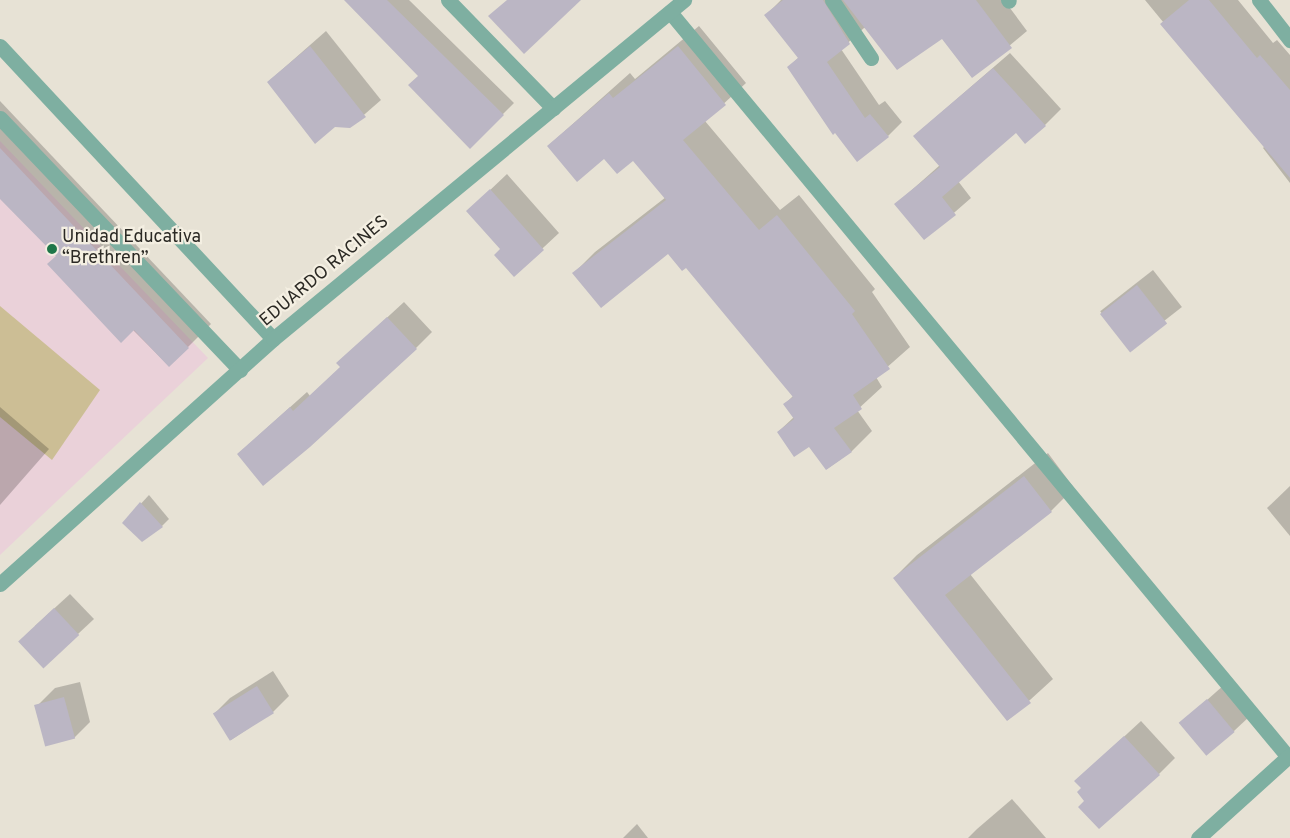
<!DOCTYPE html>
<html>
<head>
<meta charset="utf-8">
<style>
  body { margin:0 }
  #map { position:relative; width:1290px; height:838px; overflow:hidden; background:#e7e2d5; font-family:Overpass,sans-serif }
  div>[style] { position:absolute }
  .commercial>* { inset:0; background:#ead1d9 }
  .green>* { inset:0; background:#ccbe95 }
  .shadow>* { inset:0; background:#0003; transform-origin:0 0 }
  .building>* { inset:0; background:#bbb6c4; transform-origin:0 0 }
  .service>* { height:15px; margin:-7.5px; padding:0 7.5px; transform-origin:7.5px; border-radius:7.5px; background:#7eafa1 }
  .minor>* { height:15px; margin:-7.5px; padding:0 7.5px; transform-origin:7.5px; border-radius:7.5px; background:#7eafa1 }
  .dots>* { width:14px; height:14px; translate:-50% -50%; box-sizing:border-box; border:2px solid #f4efe2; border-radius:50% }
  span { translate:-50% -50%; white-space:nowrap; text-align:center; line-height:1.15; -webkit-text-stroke:4.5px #f4efe2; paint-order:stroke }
  .poi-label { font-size:18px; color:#2b2924 }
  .left { translate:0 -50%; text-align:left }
  .street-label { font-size:18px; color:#2b2924 }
</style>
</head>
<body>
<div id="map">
  <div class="commercial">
    <div style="clip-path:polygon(0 141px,208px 358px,0 555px)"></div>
  </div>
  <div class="green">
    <div style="clip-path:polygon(0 306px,100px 390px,52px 460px,0 417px)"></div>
  </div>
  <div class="shadow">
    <div style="clip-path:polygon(346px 0,409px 0,514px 103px,470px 147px,420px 76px)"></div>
    <div style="clip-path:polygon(781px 0,1004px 0,1027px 31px,972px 77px,942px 38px,864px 28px,841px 49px,879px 105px,885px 101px,902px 122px,888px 136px,789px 67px,799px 57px,766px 15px)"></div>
    <div style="clip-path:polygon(1145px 0,1238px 0,1273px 43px,1277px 40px,1290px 55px,1290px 183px,1263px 148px,1265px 146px)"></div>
    <div style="clip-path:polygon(699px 26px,746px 83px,705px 121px,780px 210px,799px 195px,875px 289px,872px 292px,910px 347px,876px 377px,882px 387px,857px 410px,872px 431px,852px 451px,827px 469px,810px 445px,778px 432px,794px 417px,785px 404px,793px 396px,686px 266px,668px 252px,574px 273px,595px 252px,666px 197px,633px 160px,548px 146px,630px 73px,635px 79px)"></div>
    <div style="clip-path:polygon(326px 31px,381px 100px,350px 127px,268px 82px)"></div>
    <div style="clip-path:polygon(1010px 53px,1061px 109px,1045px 125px,1016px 132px,958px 181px,971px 198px,924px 239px,896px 204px,940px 165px,914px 136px)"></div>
    <div style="clip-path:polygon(0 101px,211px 324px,169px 366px,0 197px)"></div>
    <div style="clip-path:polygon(507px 174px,559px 233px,514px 275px,502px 249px,468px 211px)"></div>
    <div style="left:1153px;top:270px;width:47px;height:67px;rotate:52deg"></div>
    <div style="clip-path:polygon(404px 302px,432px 332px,416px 348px,310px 446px,238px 454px,307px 392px,310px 396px,341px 367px,354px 348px)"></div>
    <div style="clip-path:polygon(0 407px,49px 449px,0 505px)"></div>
    <div style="clip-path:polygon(1048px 453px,1074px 488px,1051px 511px,970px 574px,1053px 679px,1008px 720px,894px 578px,917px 555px)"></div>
    <div style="clip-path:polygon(1290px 486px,1290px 536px,1267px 508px)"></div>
    <div style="clip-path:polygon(149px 495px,169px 519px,162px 526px,123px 523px)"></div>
    <div style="clip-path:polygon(70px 594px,94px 619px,78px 634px,35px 626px)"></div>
    <div style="clip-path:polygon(273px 671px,289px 696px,273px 712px,231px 740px,214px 714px,230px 698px)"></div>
    <div style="clip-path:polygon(80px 682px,90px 722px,74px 738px,38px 705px,55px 688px)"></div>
    <div style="clip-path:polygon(1224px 685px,1250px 716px,1234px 731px,1181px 723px)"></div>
    <div style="clip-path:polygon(1141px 721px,1175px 758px,1159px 774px,1083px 788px,1076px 781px)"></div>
    <div style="clip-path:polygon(1012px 799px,1046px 838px,968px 838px,977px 829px)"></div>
    <div style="clip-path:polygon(637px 824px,648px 838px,623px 838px)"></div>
  </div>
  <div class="building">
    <div style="clip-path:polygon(344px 0,387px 0,504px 115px,470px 149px,408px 85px,418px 76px)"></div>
    <div style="clip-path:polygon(507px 0,581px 0,524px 54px,488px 16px)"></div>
    <div style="clip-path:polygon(783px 0,823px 0,850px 44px,827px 62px,865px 118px,870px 114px,889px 137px,857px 162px,835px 133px,833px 135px,787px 67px,798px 58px,764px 15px)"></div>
    <div style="clip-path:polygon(843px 0,976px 0,1012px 48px,972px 78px,942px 39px,897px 70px)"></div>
    <div style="clip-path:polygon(1189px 0,1209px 0,1257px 58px,1260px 55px,1290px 90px,1290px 178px,1160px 24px)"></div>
    <div style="clip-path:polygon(310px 46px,366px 117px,350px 128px,335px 127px,315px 144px,267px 82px)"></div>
    <div style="clip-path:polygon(678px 46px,726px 105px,683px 140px,759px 230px,777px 215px,855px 311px,852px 314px,890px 369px,853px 395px,862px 409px,834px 428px,852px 452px,826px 470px,809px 447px,794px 457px,777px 432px,794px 419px,783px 404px,793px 397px,686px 268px,682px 271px,668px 254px,601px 308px,572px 273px,666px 200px,633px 161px,617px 174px,604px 159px,577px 182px,547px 146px,609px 93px,613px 98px)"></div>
    <div style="clip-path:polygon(993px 68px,1046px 126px,1025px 144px,1016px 133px,942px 197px,956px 215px,924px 240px,894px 204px,940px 167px,913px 136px)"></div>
    <div style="clip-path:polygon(0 148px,189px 348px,169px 367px,134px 330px,121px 343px,47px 264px,56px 256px,0 199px)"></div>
    <div style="clip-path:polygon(490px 189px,544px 250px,514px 277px,494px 255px,500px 249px,466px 211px)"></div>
    <div style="left:1137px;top:285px;width:49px;height:47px;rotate:52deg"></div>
    <div style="clip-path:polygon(387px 317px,417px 349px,310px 447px,263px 486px,237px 454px,290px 407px,293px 411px,340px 367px,336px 363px)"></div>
    <div style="clip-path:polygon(1024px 476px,1052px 512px,945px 595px,1031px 703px,1007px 721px,893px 578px)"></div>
    <div style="clip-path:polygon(140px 502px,163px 527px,142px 542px,122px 523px)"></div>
    <div style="left:54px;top:608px;width:37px;height:49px;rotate:47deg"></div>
    <div style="left:257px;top:686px;width:32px;height:52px;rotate:58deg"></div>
    <div style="left:64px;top:697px;width:43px;height:31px;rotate:75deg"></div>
    <div style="left:1207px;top:699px;width:43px;height:37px;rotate:50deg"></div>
    <div style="clip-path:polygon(1124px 736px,1160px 775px,1099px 829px,1078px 807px,1084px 801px,1077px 792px,1081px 788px,1074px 781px)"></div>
  </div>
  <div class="service">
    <div style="left:832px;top:0;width:70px;rotate:56.1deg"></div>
    <div style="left:1008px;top:0;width:1px;rotate:45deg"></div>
    <div style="left:0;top:118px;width:348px;rotate:46.4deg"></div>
  </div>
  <div class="minor">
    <div style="left:448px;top:0;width:151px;rotate:45.8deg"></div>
    <div style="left:1259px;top:0;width:51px;rotate:52.2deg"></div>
    <div style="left:670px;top:12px;width:968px;rotate:50.32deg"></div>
    <div style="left:0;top:46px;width:400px;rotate:47deg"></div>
    <div style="left:0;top:584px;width:367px;rotate:-41.9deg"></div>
    <div style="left:273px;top:339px;width:533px;rotate:-39.52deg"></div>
    <div style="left:1198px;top:838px;width:124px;rotate:-42.1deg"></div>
  </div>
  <div class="dots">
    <div style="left:52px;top:249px;background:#1f7649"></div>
  </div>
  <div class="poi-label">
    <span class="left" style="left:62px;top:249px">Unidad Educativa<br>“Brethren”</span>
  </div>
  <div class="street-label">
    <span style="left:325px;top:272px;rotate:-40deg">EDUARDO RACINES</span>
  </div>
</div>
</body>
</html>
